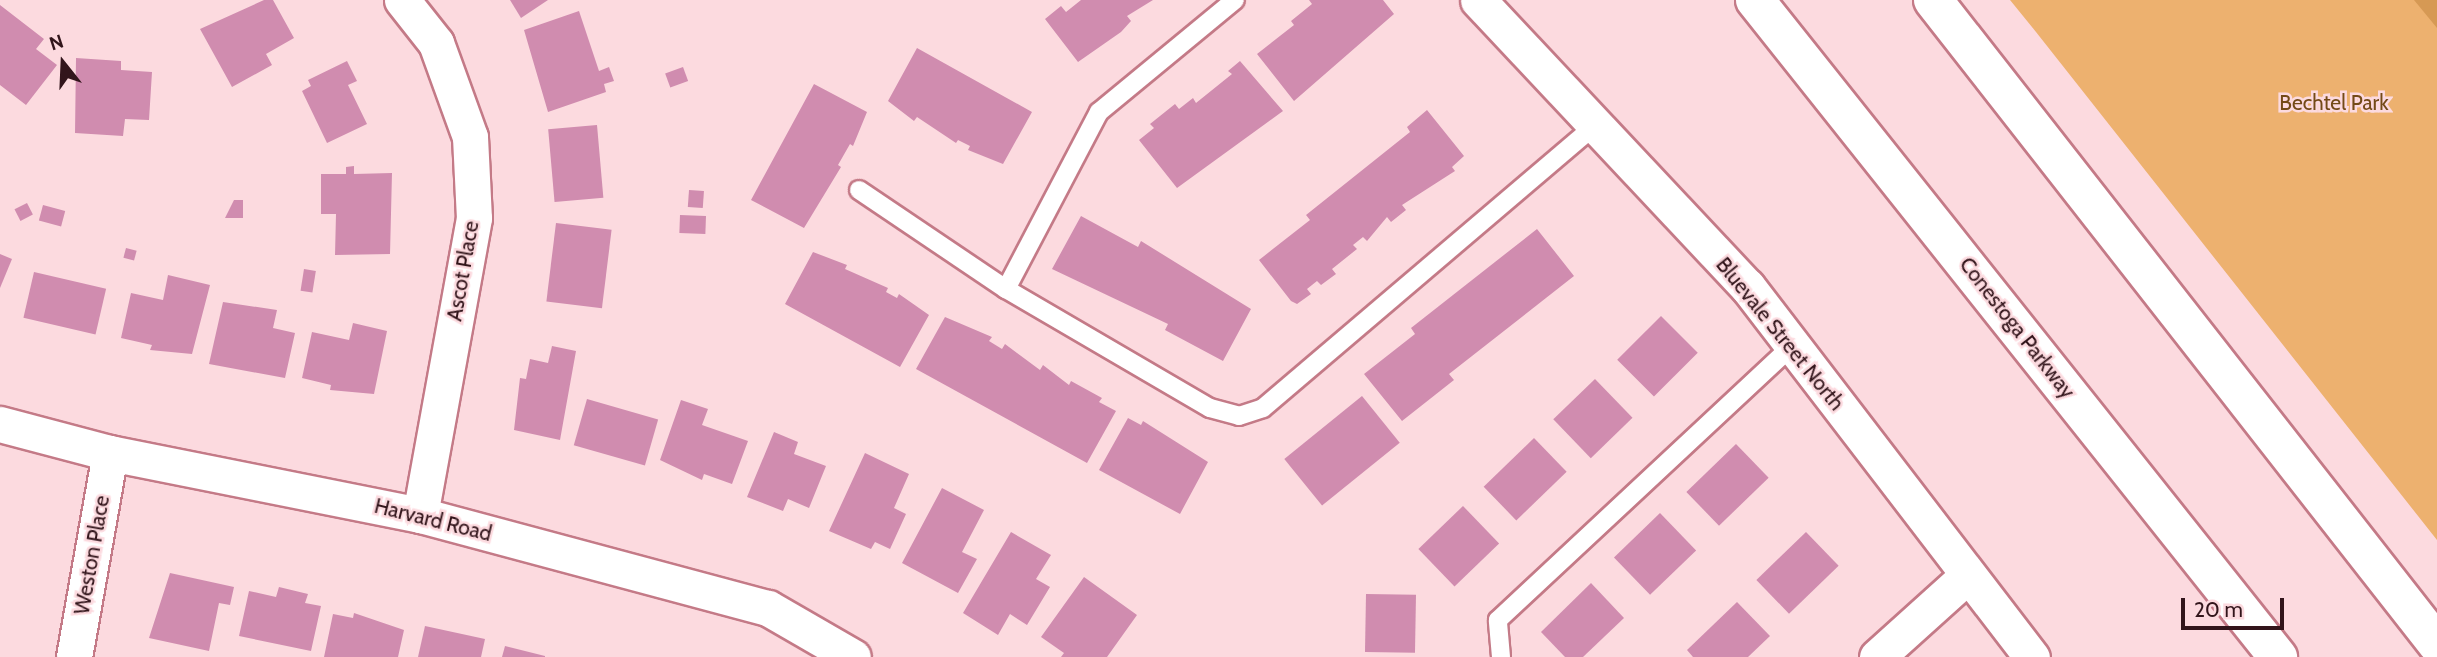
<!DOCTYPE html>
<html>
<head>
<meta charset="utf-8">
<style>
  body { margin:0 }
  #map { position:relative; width:2437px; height:657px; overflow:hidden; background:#fcdadf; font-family:Cabin,sans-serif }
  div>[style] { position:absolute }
  .green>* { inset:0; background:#edb16f }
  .forest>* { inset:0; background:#d69954 }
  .building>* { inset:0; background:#d08caf; transform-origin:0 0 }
  .roads { filter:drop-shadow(2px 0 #c47a87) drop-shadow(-2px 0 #c47a87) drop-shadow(0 2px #c47a87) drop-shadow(0 -2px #c47a87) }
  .lane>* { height:18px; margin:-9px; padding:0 9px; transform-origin:9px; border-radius:9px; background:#fff }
  .street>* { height:35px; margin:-17.5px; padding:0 17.5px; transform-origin:17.5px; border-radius:17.5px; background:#fff }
  .highway>* { height:38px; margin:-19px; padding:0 19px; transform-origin:19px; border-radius:19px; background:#fff }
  span { translate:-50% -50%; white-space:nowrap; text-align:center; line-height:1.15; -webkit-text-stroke:5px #fcdadf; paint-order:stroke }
  .park-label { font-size:21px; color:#744a17 }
  .street-label { font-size:21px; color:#32151b }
  .north { position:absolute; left:28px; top:28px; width:70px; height:70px; -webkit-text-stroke:5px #fcdadf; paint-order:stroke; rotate:342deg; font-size:19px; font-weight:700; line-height:28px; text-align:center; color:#32151b }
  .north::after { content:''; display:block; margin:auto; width:24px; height:32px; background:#32151b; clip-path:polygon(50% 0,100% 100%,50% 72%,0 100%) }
  .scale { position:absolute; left:2181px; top:598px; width:103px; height:32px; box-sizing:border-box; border:4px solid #32151b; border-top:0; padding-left:9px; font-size:21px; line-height:24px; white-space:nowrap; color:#32151b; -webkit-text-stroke:5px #fcdadf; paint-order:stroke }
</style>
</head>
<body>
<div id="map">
  <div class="green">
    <div style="clip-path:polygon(2010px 0,2437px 0,2437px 540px,2036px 32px)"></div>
  </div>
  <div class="forest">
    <div style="clip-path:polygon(2414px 0,2437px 0,2437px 28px)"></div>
  </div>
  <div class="building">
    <div style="clip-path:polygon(264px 0,273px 0,294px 38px,266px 54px,272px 65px,232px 87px,200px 29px)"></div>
    <div style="clip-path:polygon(510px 0,548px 0,521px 18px)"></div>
    <div style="clip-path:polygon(1081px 0,1153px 0,1127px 16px,1131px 21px,1121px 32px,1078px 62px,1045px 19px,1061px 6px,1066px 12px)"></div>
    <div style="clip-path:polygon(1309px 0,1383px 0,1394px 14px,1294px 101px,1257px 54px,1294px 25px,1291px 21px,1312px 4px)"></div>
    <div style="clip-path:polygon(0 5px,44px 39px,36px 49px,57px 65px,26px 105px,0 85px)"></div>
    <div style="clip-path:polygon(579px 11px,599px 71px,609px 67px,614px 81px,604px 84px,606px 92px,548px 112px,524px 30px)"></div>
    <div style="clip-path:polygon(917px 48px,1032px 112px,1003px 164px,968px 150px,970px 146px,958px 140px,956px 143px,917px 117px,914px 121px,888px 101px)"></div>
    <div style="clip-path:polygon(76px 58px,121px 61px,121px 70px,152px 72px,149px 120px,125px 119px,123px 136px,75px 133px)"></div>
    <div style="clip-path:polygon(347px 61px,357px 81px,348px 85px,367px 124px,327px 143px,302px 91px,311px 86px,308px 80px)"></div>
    <div style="clip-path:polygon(1240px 61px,1283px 111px,1177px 188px,1139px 140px,1154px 128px,1150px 124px,1175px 104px,1179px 109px,1193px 98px,1196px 103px,1232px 74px,1228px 71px)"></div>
    <div style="left:683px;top:67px;width:15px;height:19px;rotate:70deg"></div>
    <div style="clip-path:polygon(814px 84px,867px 112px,853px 146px,850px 144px,838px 165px,841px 167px,804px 228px,751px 200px)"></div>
    <div style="clip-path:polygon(1427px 110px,1464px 156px,1452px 167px,1455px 171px,1402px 205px,1406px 210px,1391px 222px,1387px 217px,1367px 241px,1363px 237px,1353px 245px,1357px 249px,1332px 269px,1336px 274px,1321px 285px,1317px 281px,1307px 289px,1311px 294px,1297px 304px,1291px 301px,1259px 260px,1310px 220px,1306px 215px,1410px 132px,1407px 127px)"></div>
    <div style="left:597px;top:125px;width:73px;height:49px;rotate:85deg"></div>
    <div style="clip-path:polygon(354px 166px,354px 174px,392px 173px,390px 254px,335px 255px,336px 214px,321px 214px,321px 174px,346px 174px,346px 167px)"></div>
    <div style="left:689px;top:190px;width:15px;height:17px;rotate:4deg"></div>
    <div style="clip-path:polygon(234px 200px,243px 200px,243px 218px,225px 218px)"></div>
    <div style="left:27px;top:203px;width:13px;height:14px;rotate:63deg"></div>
    <div style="left:43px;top:205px;width:23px;height:16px;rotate:15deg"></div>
    <div style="left:680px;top:215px;width:26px;height:18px;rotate:2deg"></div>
    <div style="clip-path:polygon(1081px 216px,1138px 247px,1141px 241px,1251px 309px,1223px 361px,1165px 330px,1168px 324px,1052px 269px)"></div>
    <div style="left:556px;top:223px;width:56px;height:79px;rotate:7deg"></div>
    <div style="clip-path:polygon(1537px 229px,1574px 276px,1449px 374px,1454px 380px,1402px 421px,1364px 374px,1415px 334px,1411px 328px)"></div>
    <div style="left:126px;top:248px;width:11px;height:10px;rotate:15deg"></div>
    <div style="clip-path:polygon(813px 252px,847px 265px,845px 269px,888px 288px,886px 292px,897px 298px,899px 294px,929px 315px,900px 367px,785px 304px)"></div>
    <div style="clip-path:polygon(0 254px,12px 259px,0 288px)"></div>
    <div style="left:304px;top:269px;width:12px;height:22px;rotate:9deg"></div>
    <div style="left:34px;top:272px;width:74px;height:47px;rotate:13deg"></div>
    <div style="clip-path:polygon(168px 275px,210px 285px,192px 354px,150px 350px,152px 345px,121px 338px,131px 293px,163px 300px)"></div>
    <div style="clip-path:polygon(223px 302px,277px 310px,273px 328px,295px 333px,285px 378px,209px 364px)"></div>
    <div style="left:1661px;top:316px;width:52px;height:62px;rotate:45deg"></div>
    <div style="clip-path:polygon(945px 317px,992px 337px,989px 341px,1002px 349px,1005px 344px,1040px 370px,1043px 365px,1069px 385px,1071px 381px,1102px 398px,1099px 402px,1116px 411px,1087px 463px,916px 369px)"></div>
    <div style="clip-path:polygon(353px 323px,387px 331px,374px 394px,330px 390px,331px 385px,302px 378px,312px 332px,349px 340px)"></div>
    <div style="clip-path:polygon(552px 346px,576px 351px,560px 440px,514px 430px,520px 378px,526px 379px,530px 359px,548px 363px)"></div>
    <div style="left:1595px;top:379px;width:54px;height:58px;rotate:46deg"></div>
    <div style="left:1362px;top:396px;width:60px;height:100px;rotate:51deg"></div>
    <div style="left:587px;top:399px;width:74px;height:48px;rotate:16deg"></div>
    <div style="clip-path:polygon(681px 400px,708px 409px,702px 425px,748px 441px,732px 484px,704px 474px,702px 480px,660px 460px)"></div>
    <div style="clip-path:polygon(1128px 418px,1141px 425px,1143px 421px,1208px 462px,1180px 514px,1099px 470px)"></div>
    <div style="clip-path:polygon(774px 432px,798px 442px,794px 454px,826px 466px,809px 508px,788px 499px,783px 511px,747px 497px)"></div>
    <div style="left:1534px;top:438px;width:47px;height:70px;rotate:46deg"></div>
    <div style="left:1736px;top:444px;width:47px;height:69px;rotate:46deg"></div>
    <div style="clip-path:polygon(865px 453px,909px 474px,894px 508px,906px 514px,890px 549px,875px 542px,871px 549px,829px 531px)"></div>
    <div style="clip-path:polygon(942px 488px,984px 510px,962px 552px,977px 559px,958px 593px,902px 563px)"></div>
    <div style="left:1463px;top:506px;width:52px;height:62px;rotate:46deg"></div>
    <div style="left:1660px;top:513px;width:52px;height:64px;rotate:46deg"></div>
    <div style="clip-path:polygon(1011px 532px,1051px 555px,1036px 579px,1050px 587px,1027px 625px,1010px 614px,998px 635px,963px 613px)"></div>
    <div style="left:1806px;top:532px;width:47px;height:69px;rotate:46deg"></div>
    <div style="clip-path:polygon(170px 573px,234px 587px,230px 605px,219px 603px,209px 651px,149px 638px)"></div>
    <div style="clip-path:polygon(1084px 577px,1137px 615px,1107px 657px,1061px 657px,1064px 653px,1041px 637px)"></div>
    <div style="clip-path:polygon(1591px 583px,1624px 618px,1583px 657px,1565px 657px,1541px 632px)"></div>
    <div style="clip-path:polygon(279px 587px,308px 594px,305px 603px,321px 606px,311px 651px,239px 636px,249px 591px,276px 597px)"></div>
    <div style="left:1366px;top:594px;width:50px;height:58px;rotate:1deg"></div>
    <div style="clip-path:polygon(1737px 602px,1770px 636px,1748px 657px,1693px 657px,1687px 650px)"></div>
    <div style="clip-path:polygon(354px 613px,404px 630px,398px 657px,324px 657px,333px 614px,353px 618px)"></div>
    <div style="clip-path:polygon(425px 626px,485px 639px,481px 657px,418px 657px)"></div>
    <div style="clip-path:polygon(505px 646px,545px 656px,545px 657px,502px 657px)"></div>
  </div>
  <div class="roads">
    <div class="lane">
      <div style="left:859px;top:190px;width:177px;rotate:34deg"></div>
      <div style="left:1006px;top:289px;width:236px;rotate:30.3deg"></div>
      <div style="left:1210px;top:408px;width:30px;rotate:15deg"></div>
      <div style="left:1239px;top:416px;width:25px;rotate:-18deg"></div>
      <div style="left:1263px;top:408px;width:435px;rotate:-40.4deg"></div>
      <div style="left:1006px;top:289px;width:200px;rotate:-62.3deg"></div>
      <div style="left:1099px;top:112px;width:176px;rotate:-39.5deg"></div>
      <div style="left:1501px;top:657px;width:37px;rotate:-95deg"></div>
      <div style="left:1498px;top:620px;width:402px;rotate:-43deg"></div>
    </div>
    <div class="street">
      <div style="left:402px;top:0;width:55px;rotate:51.7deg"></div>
      <div style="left:436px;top:43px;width:100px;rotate:70.1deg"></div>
      <div style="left:470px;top:137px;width:81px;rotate:87.2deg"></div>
      <div style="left:474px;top:218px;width:302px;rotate:100.3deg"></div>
      <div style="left:1478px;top:0;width:393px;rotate:46.8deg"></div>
      <div style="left:1747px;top:286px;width:468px;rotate:52.5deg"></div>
      <div style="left:0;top:424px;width:114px;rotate:14.8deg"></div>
      <div style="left:110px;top:453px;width:316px;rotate:11.3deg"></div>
      <div style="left:420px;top:515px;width:360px;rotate:15deg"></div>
      <div style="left:768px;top:608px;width:98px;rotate:30deg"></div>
      <div style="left:74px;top:657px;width:207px;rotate:-80deg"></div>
      <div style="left:1877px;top:657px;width:121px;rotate:-42deg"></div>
    </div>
    <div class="highway">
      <div style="left:1755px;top:0;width:840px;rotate:51.48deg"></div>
      <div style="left:1933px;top:0;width:818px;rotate:51.95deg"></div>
    </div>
  </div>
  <div class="park-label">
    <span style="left:2334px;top:103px">Bechtel Park</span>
  </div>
  <div class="street-label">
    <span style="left:463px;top:271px;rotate:-80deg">Ascot Place</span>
    <span style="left:2017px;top:328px;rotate:52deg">Conestoga Parkway</span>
    <span style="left:1780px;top:334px;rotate:51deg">Bluevale Street North</span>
    <span style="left:433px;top:520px;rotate:14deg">Harvard Road</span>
    <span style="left:92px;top:555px;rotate:-80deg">Weston Place</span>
  </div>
  <div class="north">N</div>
  <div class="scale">20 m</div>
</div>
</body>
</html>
